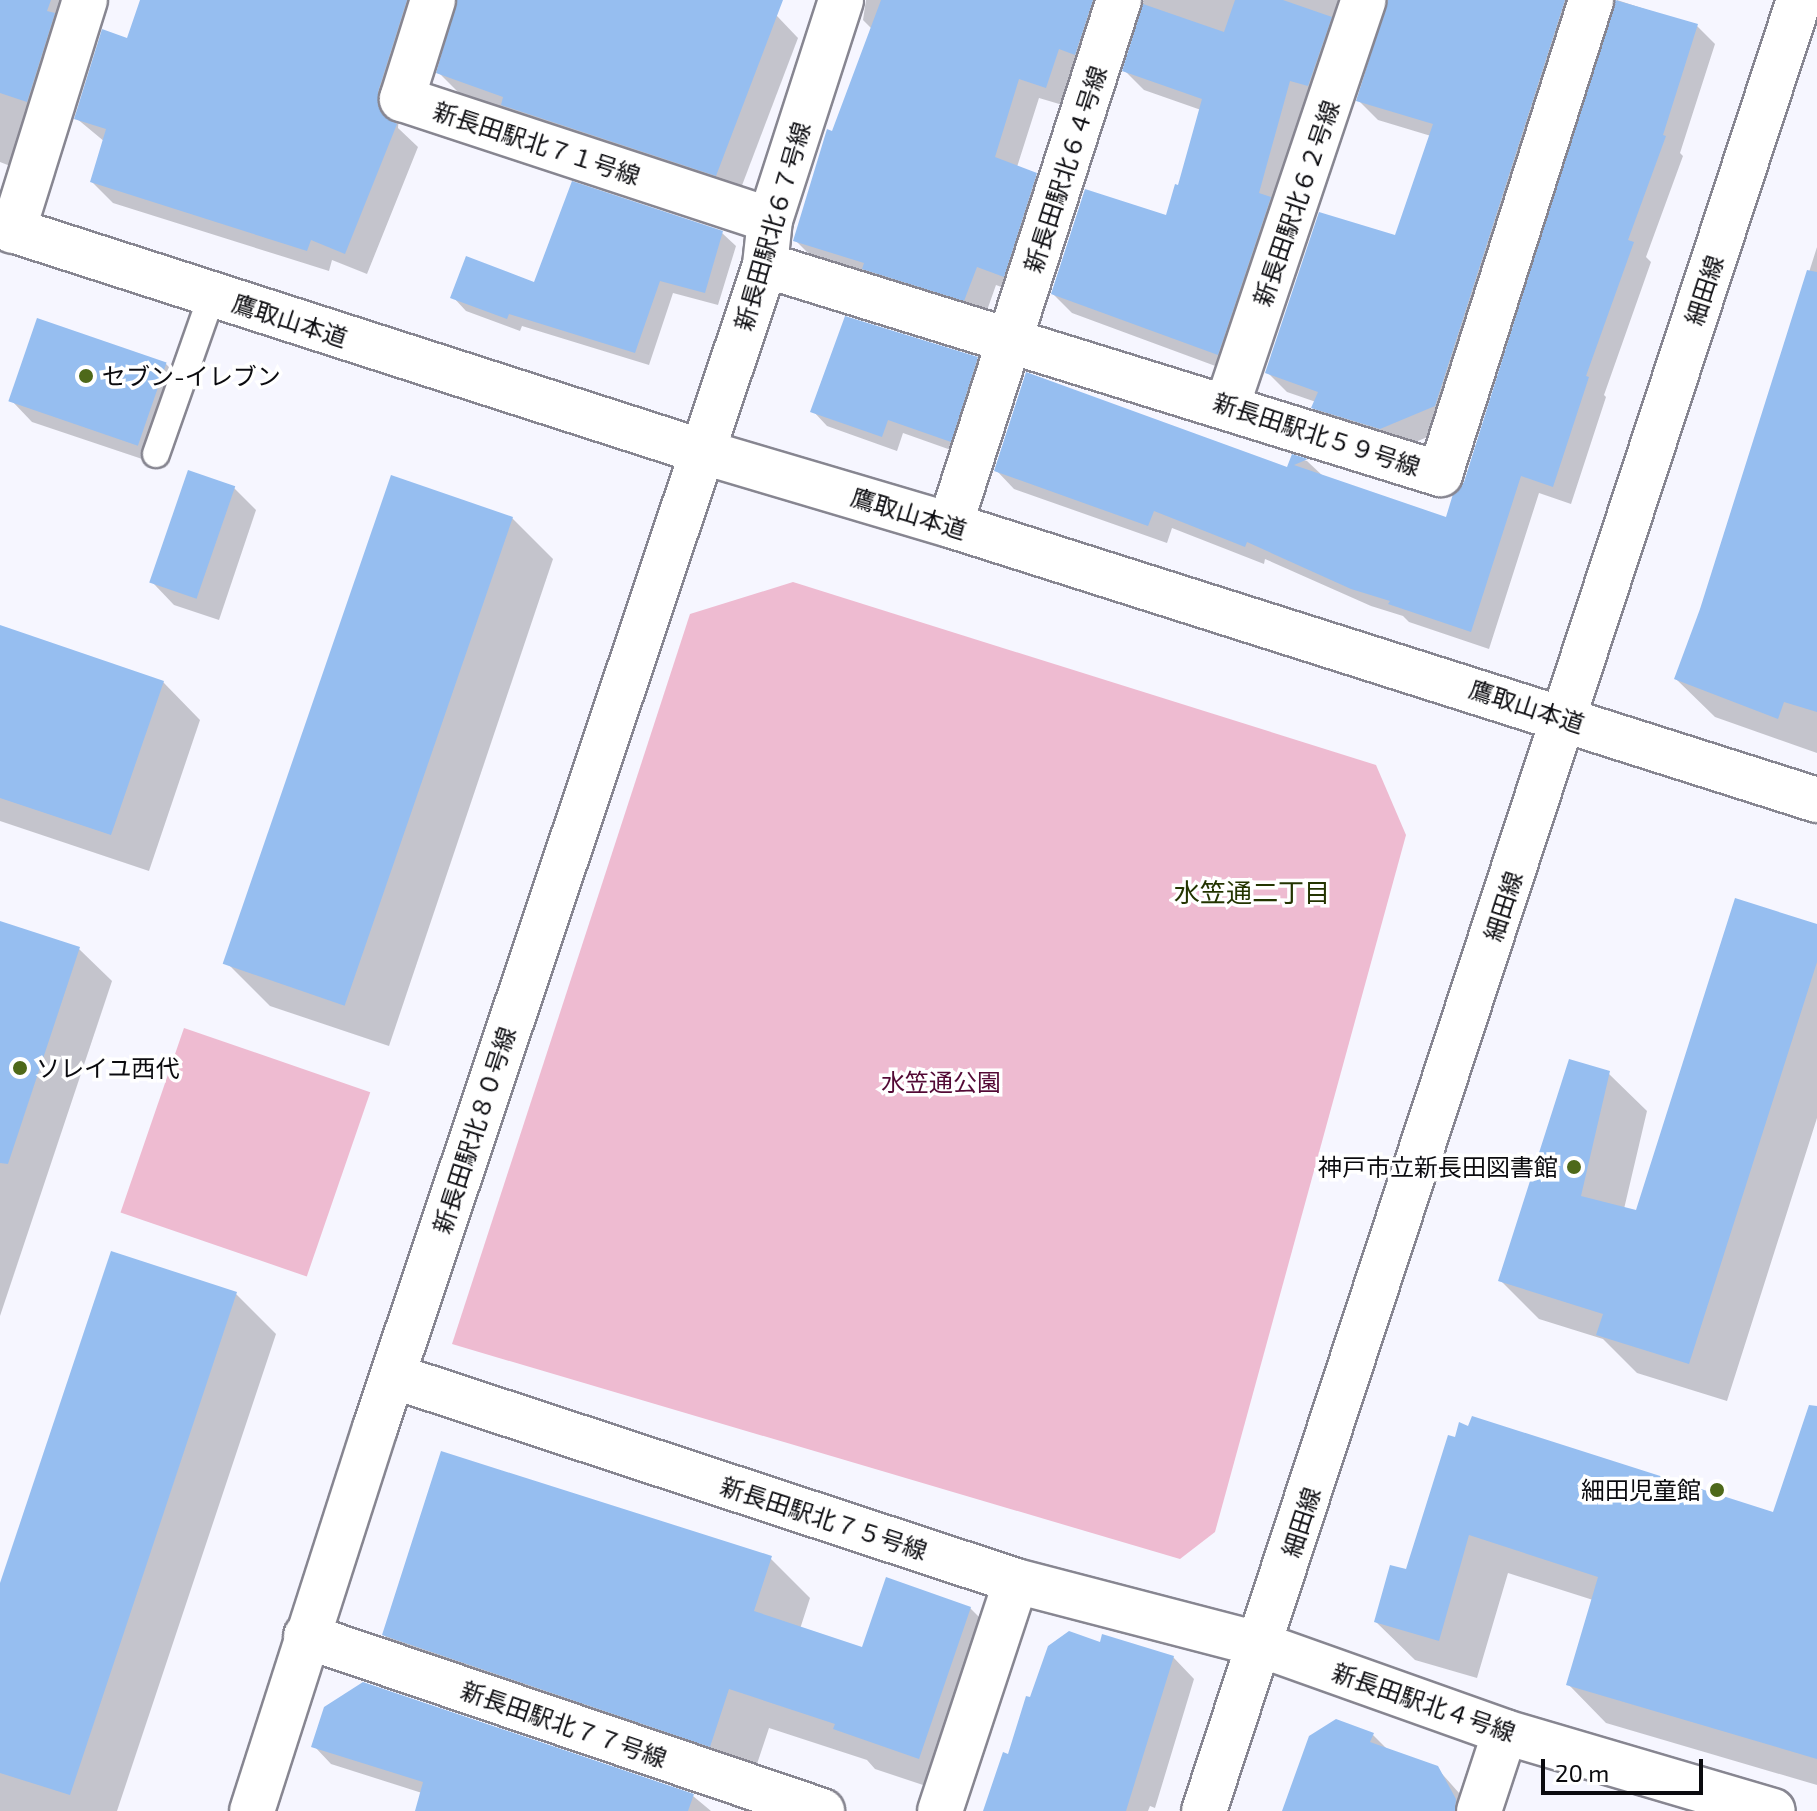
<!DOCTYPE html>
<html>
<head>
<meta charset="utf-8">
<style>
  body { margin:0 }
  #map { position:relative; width:1817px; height:1811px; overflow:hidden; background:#f6f6ff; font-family:"Exo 2","Noto Sans JP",sans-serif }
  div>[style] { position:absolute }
  .green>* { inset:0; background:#eebbd1; transform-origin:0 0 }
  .shadow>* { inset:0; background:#0003 }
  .building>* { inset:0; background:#96bef0; transform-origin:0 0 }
  .roads { filter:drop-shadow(2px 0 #878691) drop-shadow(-2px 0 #878691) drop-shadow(0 2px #878691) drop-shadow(0 -2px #878691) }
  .service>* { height:26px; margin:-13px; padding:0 13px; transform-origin:13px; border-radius:13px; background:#fff }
  .minor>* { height:44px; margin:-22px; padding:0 22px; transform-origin:22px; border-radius:22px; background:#fff }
  .tertiary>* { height:44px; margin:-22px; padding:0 22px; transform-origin:22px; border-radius:22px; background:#fff }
  .dots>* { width:22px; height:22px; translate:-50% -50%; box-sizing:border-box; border:4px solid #fff; border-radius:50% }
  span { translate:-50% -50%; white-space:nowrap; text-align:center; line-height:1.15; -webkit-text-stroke:7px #fff; paint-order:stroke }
  .street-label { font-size:24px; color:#0b0b0f }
  .poi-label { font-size:24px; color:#0b0b0f }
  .left { translate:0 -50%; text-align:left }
  .right { translate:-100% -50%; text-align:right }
  .park-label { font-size:24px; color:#530935 }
  .neighbourhood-label { font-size:26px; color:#233400 }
  .scale { position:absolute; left:1541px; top:1759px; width:162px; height:36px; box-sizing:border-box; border:4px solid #0b0b0f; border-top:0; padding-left:10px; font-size:24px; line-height:28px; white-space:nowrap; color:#0b0b0f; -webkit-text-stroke:6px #fff; paint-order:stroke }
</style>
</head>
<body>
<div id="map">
  <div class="green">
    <div style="clip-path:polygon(793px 582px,1376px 765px,1406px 835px,1215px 1532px,1180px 1559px,452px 1344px,690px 614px)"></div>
    <div style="left:184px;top:1028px;width:197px;height:195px;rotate:19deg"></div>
  </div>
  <div class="shadow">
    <div style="clip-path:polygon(0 0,75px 0,18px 169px,0 162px)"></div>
    <div style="clip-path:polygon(142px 0,442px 0,399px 115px,398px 128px,418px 147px,367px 274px,332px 260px,329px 271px,113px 203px,92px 182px,105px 142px,76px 118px,128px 40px)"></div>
    <div style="clip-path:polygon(458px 0,732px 0,777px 16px,798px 38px,738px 196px,460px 94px,439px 73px)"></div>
    <div style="clip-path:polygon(866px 0,1124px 0,1066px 106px,1039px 98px,1017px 167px,1036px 175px,1056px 194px,1023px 295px,996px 285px,984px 319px,815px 260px,795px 240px,872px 29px,863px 20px)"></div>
    <div style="clip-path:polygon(1144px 0,1368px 0,1237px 374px,1072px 313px,1053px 294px,1167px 218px,1179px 187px,1201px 110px,1144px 90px,1125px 71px)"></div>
    <div style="clip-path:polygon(1390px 0,1586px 0,1454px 426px,1401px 448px,1333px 427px,1314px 408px,1316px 402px,1287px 392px,1267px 372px,1396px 238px,1431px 136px,1378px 120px,1359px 101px)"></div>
    <div style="clip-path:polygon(1617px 0,1697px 26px,1715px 44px,1680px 153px,1683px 156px,1646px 257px,1651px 262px,1604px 395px,1606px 397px,1571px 504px,1539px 493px,1489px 649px,1409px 622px,1403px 616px,1371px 606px,1265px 559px,1264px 564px,1172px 528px,1167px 543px,1014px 489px,996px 470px,1288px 470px,1293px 457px,1307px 461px,1324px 477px,1447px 519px,1466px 483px)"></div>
    <div style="clip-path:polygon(722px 233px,736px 246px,718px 305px,673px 293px,649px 365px,522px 326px,520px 331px,466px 311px,453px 297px,535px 285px)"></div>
    <div style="clip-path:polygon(1817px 247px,1817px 753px,1715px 717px,1676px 679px,1702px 610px)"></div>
    <div style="clip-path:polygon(977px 359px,991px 373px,965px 455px,903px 433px,897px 451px,827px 426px,813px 411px)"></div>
    <div style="clip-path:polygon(166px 364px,187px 386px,160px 465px,32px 422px,11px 400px)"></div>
    <div style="clip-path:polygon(234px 488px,256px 510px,219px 620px,174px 605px,153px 583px)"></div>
    <div style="clip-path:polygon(512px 518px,553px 559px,389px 1046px,270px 1006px,228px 964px)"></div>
    <div style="clip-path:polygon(0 628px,163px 682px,200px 720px,149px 871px,0 821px)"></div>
    <div style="clip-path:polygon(0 923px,79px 949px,112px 981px,0 1316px)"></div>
    <div style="clip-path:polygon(1817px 926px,1817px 1118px,1727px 1401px,1637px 1373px,1603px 1339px,1539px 1319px,1501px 1281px,1608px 1073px,1647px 1111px,1624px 1209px,1637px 1213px)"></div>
    <div style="clip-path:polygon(236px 1294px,276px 1334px,117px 1811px,0 1811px,0 1590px)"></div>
    <div style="clip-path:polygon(1449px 1438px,1775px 1514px,1817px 1490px,1817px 1785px,1606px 1723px,1568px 1684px,1593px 1600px,1508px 1573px,1477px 1678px,1415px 1660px,1376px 1622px,1408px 1572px)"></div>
    <div style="clip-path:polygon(770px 1558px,810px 1598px,800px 1629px,863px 1649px,970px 1608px,1010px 1648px,959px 1797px,875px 1769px,867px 1760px,769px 1728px,750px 1785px,424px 1675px,384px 1635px)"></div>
    <div style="clip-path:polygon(1101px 1645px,1173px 1657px,1194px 1679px,1155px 1808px,1150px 1806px,1148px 1811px,985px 1811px,1032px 1700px)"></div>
    <div style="clip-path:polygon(1373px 1735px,1389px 1751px,1436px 1767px,1475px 1811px,1286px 1811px)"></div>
    <div style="clip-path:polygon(314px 1746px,693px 1796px,711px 1811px,417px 1811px,422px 1793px,331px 1764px)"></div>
  </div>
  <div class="building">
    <div style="clip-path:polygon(0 0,51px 0,47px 11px,55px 13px,27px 102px,0 93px)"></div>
    <div style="clip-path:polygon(140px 0,407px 0,378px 92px,378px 105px,383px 115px,397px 124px,345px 254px,311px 240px,307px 251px,90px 182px,106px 129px,74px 119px,102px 29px,127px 38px)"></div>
    <div style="clip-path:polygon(457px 0,783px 0,716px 176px,501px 105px,503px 97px,436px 73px)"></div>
    <div style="clip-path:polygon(881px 0,1093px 0,1075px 55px,1059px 49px,1046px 88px,1019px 79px,995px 157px,1037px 173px,1004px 277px,977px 267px,964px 301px,862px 269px,864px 263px,793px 241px,827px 129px,832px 131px)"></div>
    <div style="clip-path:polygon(1235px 0,1283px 0,1332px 17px,1308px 86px,1290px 81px,1259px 193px,1271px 197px,1218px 355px,1051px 294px,1085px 189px,1166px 215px,1175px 184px,1178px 185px,1202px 99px,1122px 71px,1143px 4px,1224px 32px)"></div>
    <div style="clip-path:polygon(1388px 0,1565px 0,1435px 406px,1380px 429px,1311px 408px,1318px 392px,1265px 373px,1319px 212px,1395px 235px,1433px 124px,1356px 101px)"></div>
    <div style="clip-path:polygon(1615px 0,1698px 24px,1663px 135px,1666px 136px,1628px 240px,1634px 242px,1586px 376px,1589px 377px,1553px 487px,1521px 476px,1471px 632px,1388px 604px,1390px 601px,1351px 589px,1247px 542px,1245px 547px,1154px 511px,1148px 526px,994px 471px,1026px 372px,1287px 467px,1292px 454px,1308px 459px,1294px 465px,1446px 517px,1453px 494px,1464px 482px)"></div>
    <div style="clip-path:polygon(572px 181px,723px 231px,705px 293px,660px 281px,635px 353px,509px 314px,507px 319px,450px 298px,466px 256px,534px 282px)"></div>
    <div style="clip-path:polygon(1807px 270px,1817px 272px,1817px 712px,1784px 702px,1778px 719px,1674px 679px,1700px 609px)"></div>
    <div style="clip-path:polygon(845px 316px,978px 357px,951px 442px,888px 420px,882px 437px,810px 412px)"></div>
    <div style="left:37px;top:318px;width:137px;height:88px;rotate:19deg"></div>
    <div style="left:188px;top:470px;width:50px;height:119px;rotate:19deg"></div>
    <div style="left:391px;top:475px;width:129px;height:517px;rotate:19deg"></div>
    <div style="clip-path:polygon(0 625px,164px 681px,111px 835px,0 798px)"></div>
    <div style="clip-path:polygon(1735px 898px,1817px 924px,1817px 962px,1689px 1364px,1596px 1335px,1603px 1314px,1498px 1281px,1569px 1059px,1610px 1071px,1581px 1196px,1636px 1210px)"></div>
    <div style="clip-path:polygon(0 921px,80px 947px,8px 1164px,0 1163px)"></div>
    <div style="clip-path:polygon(111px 1251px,237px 1292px,70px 1795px,0 1773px,0 1583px)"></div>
    <div style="clip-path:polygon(1809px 1405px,1817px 1406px,1817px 1759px,1566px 1685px,1598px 1577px,1469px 1535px,1439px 1641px,1374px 1622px,1390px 1565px,1406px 1569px,1448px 1435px,1455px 1437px,1459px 1422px,1468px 1426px,1472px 1416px,1773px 1512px)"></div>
    <div style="clip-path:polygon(441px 1451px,772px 1556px,754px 1611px,862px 1647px,886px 1577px,971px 1607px,919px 1759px,833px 1729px,835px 1724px,729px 1689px,710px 1747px,382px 1635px)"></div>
    <div style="clip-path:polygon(1069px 1631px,1100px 1642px,1102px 1634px,1174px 1656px,1126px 1811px,983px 1811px,1003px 1752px,1008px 1754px,1026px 1696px,1030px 1697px,1048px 1646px)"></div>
    <div style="clip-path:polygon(363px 1682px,694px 1794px,688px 1811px,415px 1811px,423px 1782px,311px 1747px,324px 1707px)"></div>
    <div style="clip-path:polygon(1336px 1719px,1374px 1733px,1370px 1742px,1438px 1766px,1456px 1799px,1455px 1811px,1282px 1811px,1309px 1736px)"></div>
  </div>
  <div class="roads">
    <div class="service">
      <div style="left:156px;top:454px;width:169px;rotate:-70.6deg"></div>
    </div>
    <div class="minor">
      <div style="left:433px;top:0;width:104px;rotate:107.4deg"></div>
      <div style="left:402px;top:99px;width:387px;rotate:18.2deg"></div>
      <div style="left:13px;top:231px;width:242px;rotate:-72.7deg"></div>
      <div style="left:765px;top:265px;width:707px;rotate:17.2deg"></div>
      <div style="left:1440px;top:474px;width:497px;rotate:-72.3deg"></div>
      <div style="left:1227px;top:406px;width:428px;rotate:-71.4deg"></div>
      <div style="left:950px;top:525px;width:552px;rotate:-72.16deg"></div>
      <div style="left:393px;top:1376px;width:656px;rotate:18.21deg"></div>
      <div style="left:1016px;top:1581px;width:253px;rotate:14.6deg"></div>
      <div style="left:1261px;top:1645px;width:259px;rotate:19.6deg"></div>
      <div style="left:1505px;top:1732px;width:279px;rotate:16.4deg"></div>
      <div style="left:306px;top:1636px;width:545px;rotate:18.73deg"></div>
      <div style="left:252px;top:1811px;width:402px;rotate:-72.2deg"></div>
      <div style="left:375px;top:1428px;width:1227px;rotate:-71.46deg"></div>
      <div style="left:765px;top:265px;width:45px;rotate:-83.7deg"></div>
      <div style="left:770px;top:220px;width:231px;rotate:-72.1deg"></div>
      <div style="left:940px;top:1811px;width:242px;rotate:-71.7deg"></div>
      <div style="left:1479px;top:1811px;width:83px;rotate:-71.8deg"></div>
    </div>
    <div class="tertiary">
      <div style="left:0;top:226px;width:735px;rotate:17.82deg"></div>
      <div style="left:700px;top:451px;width:261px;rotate:16.5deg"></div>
      <div style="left:950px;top:525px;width:910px;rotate:17.6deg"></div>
      <div style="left:1204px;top:1811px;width:1906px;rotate:-71.81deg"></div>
    </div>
  </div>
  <div class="dots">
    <div style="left:86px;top:376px;background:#4e691a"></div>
    <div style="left:20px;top:1068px;background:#4e691a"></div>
    <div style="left:1574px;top:1167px;background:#4e691a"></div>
    <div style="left:1717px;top:1490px;background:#4e691a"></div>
  </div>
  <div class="street-label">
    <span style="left:537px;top:143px;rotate:18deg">新長田駅北７１号線</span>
    <span style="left:1065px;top:169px;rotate:-72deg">新長田駅北６４号線</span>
    <span style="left:1296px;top:203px;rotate:-71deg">新長田駅北６２号線</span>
    <span style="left:772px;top:226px;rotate:-74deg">新長田駅北６７号線</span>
    <span style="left:1704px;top:290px;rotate:-72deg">細田線</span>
    <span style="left:290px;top:320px;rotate:18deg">鷹取山本道</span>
    <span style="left:1317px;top:434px;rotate:18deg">新長田駅北５９号線</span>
    <span style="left:909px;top:513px;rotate:17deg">鷹取山本道</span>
    <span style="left:1527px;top:706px;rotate:18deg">鷹取山本道</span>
    <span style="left:1503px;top:906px;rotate:-72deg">細田線</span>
    <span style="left:474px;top:1130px;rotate:-72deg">新長田駅北８０号線</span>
    <span style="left:824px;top:1518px;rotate:18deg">新長田駅北７５号線</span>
    <span style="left:1301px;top:1522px;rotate:-72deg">細田線</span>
    <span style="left:1424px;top:1702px;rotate:19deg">新長田駅北４号線</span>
    <span style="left:564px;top:1724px;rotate:19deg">新長田駅北７７号線</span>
  </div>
  <div class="poi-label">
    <span class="left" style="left:102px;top:376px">セブン-イレブン</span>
    <span class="left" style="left:36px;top:1068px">ソレイユ西代</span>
    <span class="right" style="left:1558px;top:1167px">神戸市立新長田図書館</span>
    <span class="right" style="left:1701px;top:1490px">細田児童館</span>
  </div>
  <div class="park-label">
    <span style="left:941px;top:1082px">水笠通公園</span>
  </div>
  <div class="neighbourhood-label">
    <span style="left:1252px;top:892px">水笠通二丁目</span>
  </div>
  <div class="scale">20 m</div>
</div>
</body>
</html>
